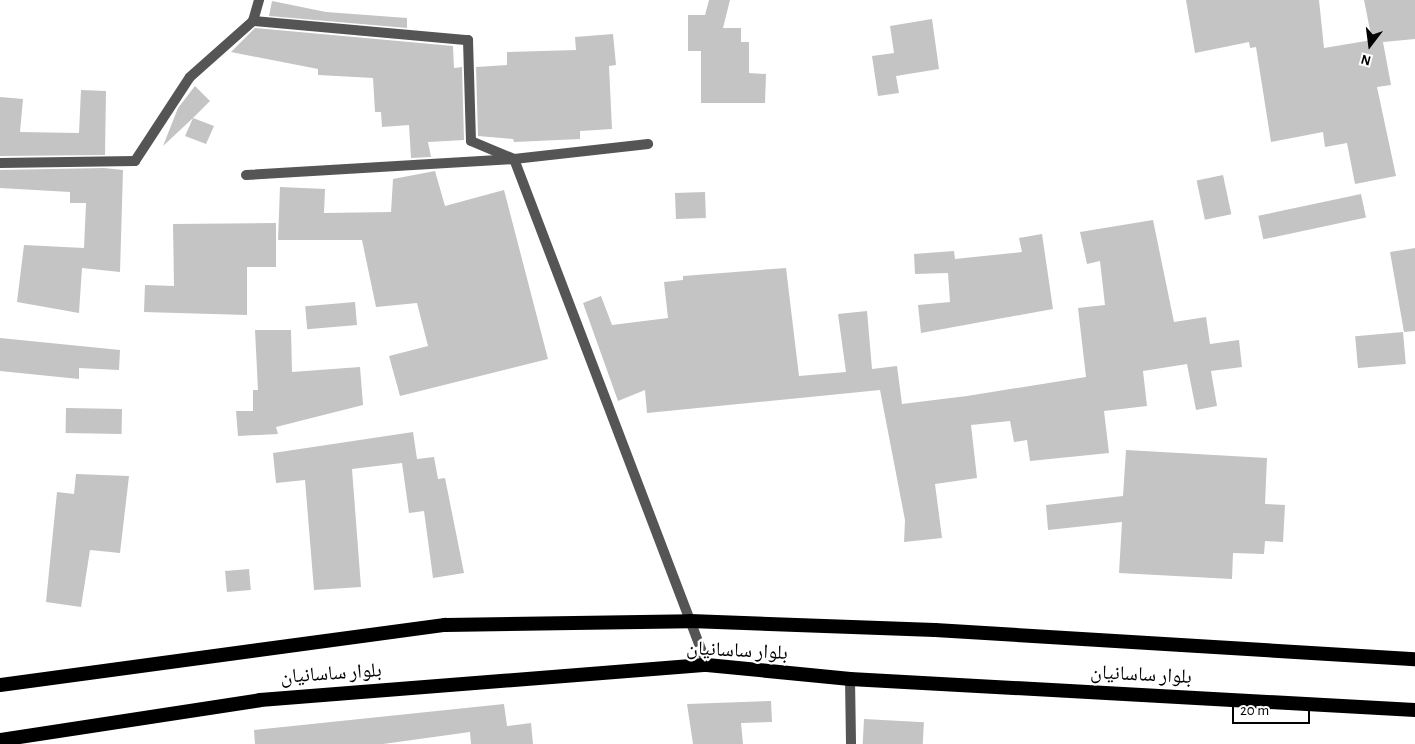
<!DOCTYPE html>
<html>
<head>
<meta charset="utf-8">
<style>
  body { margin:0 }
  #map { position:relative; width:1415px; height:744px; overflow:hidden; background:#fff; font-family:"Alegreya Sans","Noto Naskh Arabic",sans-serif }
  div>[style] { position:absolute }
  .building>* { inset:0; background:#c4c4c4; transform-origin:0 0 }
  .minor>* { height:10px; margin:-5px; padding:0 5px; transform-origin:5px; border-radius:5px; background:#555 }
  .trunk>* { height:14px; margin:-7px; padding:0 7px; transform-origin:7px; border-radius:7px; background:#000 }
  span { translate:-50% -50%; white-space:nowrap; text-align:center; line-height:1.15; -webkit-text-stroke:4.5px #fff; paint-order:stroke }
  .street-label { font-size:20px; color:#000 }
  .north { position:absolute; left:1345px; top:20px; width:50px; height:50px; -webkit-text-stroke:4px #fff; paint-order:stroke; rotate:195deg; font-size:14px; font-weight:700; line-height:20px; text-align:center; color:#000 }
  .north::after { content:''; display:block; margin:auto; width:18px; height:22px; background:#000; clip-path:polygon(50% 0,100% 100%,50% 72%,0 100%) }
  .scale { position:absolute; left:1232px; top:702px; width:78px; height:22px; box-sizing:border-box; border:2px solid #000; border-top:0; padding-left:6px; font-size:15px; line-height:18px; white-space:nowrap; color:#000; -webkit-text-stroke:4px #fff; paint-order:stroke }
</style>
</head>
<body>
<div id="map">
  <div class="building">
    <div style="clip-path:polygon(709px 0,730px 0,723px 28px,741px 28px,741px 42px,749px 42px,749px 73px,766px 74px,765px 103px,701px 103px,701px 51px,688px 51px,688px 15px,705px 15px)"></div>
    <div style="clip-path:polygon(1186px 0,1319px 0,1324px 48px,1372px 40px,1364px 0,1415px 0,1415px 39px,1383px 42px,1391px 85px,1377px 87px,1396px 176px,1355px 184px,1347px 143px,1325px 147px,1323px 132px,1271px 142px,1256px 47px,1250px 48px,1249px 42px,1195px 53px)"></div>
    <div style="clip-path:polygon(272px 1px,326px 12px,407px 18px,407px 28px,269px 16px)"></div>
    <div style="clip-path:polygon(932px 19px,939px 69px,896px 76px,899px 93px,878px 96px,872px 56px,894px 53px,890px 26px)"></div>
    <div style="clip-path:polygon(255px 28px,453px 46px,454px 68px,462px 67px,464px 140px,428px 142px,431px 157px,411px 158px,409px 125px,382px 127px,381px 112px,375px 112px,373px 78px,318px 75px,318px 69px,231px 52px)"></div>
    <div style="clip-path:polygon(613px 34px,616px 65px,609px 66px,612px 129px,580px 131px,580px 139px,514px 142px,513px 139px,478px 136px,476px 67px,507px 65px,507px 52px,576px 50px,575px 37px)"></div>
    <div style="clip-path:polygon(195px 86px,210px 101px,193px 118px,214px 126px,206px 144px,185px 136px,193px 118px,163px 146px,178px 108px)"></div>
    <div style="clip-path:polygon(81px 90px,106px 91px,105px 155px,0 156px,0 97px,23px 99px,20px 132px,79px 133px)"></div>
    <div style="clip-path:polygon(104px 168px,123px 170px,120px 272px,82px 268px,79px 313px,17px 302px,24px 245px,84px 248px,86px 203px,70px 203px,70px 192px,0 188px,0 170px)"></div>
    <div style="clip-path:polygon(435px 171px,445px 206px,504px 190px,548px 359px,400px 396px,389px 356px,428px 346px,417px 303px,376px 307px,362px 240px,278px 240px,280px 187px,325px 189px,324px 213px,391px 212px,393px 179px)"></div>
    <div style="left:1223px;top:175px;width:40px;height:27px;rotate:78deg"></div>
    <div style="left:705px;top:192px;width:26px;height:30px;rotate:88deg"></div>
    <div style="left:1361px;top:194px;width:24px;height:105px;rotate:78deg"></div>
    <div style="clip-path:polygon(1153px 220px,1174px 322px,1206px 317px,1210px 344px,1239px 340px,1242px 367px,1211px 371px,1217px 406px,1196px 410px,1187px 364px,1143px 371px,1147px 406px,1104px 411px,1109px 453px,1030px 461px,1027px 440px,1014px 442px,1010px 421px,971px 425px,977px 478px,935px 484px,942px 538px,904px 542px,905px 520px,880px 390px,647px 413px,645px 390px,618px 401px,583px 303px,601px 296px,612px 325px,668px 318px,664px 282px,683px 280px,683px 276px,786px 268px,799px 376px,846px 372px,838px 314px,867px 311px,872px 369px,897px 366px,902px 404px,967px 396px,1086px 377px,1078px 308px,1105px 305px,1100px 261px,1087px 264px,1080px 232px)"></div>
    <div style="clip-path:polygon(276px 223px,276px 267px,247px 267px,247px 315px,144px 312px,145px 285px,174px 286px,173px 224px)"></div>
    <div style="clip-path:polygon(1042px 234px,1053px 309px,921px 333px,918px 305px,950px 302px,948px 273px,915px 274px,914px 254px,954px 251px,955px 259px,1022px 252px,1019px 238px)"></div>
    <div style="clip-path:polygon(1415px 248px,1415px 331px,1404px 332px,1390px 252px)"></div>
    <div style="left:355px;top:302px;width:23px;height:50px;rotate:85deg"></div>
    <div style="clip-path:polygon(255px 330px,291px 330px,292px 372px,360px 367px,363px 405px,276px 427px,278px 434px,238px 436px,236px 411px,253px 411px,253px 390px,258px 390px)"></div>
    <div style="left:1403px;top:332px;width:32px;height:48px;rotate:85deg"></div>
    <div style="clip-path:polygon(0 338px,120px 350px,119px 370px,79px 368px,79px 379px,0 371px)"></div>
    <div style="left:66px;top:408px;width:56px;height:25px;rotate:1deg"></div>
    <div style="clip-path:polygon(413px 432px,417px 459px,434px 457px,438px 479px,445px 478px,464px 573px,433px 578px,424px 511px,409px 513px,402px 463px,352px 469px,361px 587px,314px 590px,305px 480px,276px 483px,273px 453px)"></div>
    <div style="clip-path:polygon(1126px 450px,1267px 458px,1265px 504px,1285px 505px,1283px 542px,1265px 541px,1264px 554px,1233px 553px,1232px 579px,1119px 573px,1122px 522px,1048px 530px,1046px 505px,1123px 496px)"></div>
    <div style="clip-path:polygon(76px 474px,129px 476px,120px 553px,90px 550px,81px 607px,46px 602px,57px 492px,74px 494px)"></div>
    <div style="left:249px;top:569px;width:21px;height:24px;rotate:85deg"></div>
    <div style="clip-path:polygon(771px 701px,772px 722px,741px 723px,743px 744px,693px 744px,687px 704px)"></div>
    <div style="clip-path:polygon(504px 704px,507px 726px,531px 723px,533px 744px,471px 744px,470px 732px,383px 744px,255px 744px,254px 730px)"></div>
    <div style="left:864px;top:719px;width:60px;height:25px;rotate:3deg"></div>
  </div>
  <div class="minor">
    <div style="left:253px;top:21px;width:216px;rotate:5.1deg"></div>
    <div style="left:468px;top:40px;width:101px;rotate:88.3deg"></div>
    <div style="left:471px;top:141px;width:47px;rotate:22.7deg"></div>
    <div style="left:514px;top:159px;width:542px;rotate:69.12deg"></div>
    <div style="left:0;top:163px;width:135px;rotate:-0.8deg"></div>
    <div style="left:135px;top:161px;width:100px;rotate:-56.8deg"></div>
    <div style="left:190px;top:77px;width:84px;rotate:-41.6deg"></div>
    <div style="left:253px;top:21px;width:22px;rotate:-74deg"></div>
    <div style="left:246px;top:175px;width:268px;rotate:-3.4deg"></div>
    <div style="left:514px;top:159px;width:135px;rotate:-6.4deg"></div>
    <div style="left:850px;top:679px;width:65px;rotate:89.1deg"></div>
  </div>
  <div class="trunk">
    <div style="left:0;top:685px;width:449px;rotate:-7.7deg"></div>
    <div style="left:445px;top:625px;width:245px;rotate:-0.9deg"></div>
    <div style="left:690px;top:621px;width:245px;rotate:2.1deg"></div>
    <div style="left:935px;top:630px;width:481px;rotate:3.5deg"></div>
    <div style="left:0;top:740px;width:263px;rotate:-8.7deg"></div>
    <div style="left:260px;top:700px;width:448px;rotate:-4.5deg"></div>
    <div style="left:707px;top:665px;width:144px;rotate:5.6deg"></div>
    <div style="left:850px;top:679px;width:566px;rotate:3.14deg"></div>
  </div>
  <div class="street-label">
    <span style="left:737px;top:651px;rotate:3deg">بلوار ساسانیان</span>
    <span style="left:331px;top:674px;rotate:-4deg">بلوار ساسانیان</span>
    <span style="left:1141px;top:675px;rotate:3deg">بلوار ساسانیان</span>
  </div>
  <div class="north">N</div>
  <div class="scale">20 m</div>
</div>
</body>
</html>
